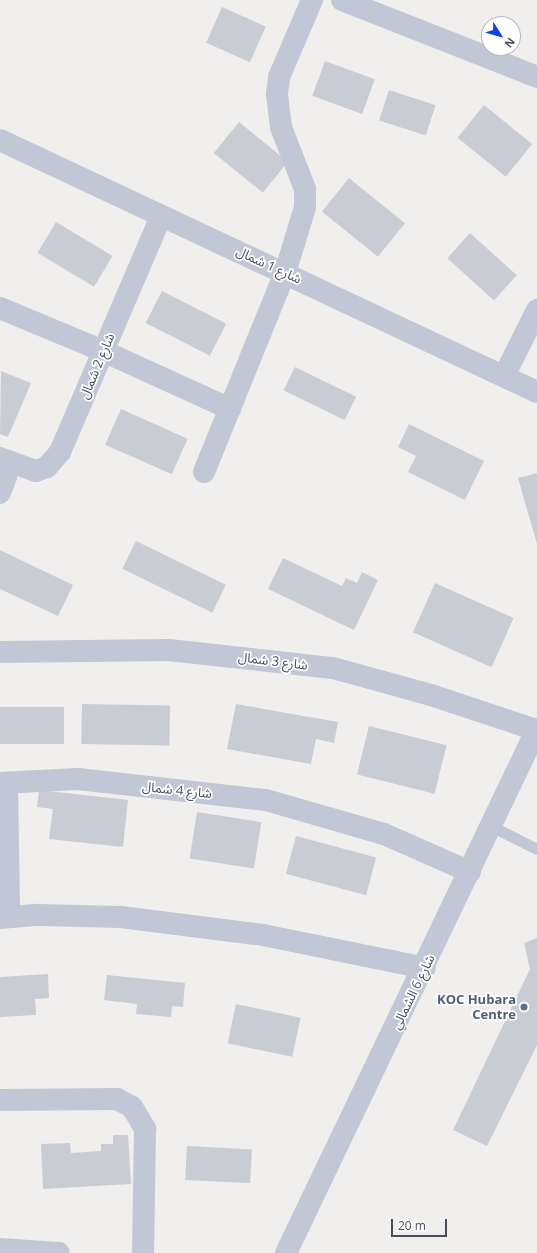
<!DOCTYPE html>
<html>
<head>
<meta charset="utf-8">
<style>
  body { margin:0 }
  #map { position:relative; width:537px; height:1253px; overflow:hidden; background:#f1eeee; font-family:"Open Sans","Noto Sans Arabic",sans-serif }
  div>[style] { position:absolute }
  .building>* { inset:0; background:#caccd4; transform-origin:0 0 }
  .service>* { height:11px; margin:-5.5px; padding:0 5.5px; transform-origin:5.5px; border-radius:5.5px; background:#c1c7d4 }
  .minor>* { height:22px; margin:-11px; padding:0 11px; transform-origin:11px; border-radius:11px; background:#c1c7d4 }
  .tertiary>* { height:22px; margin:-11px; padding:0 11px; transform-origin:11px; border-radius:11px; background:#c1c7d4 }
  .dots>* { width:11px; height:11px; translate:-50% -50%; box-sizing:border-box; border:2px solid #fff; border-radius:50% }
  span { translate:-50% -50%; white-space:nowrap; text-align:center; line-height:1.15; -webkit-text-stroke:3.5px #fff; paint-order:stroke }
  .street-label { font-size:13px; color:#454d5c }
  .service-label { font-size:13px; color:#4e5e75; font-weight:700 }
  .right { translate:-100% -50%; text-align:right }
  .north { position:absolute; left:481px; top:16px; width:40px; height:40px; box-sizing:border-box; background:#fff; border:1px solid #b5b8be; border-radius:50%; rotate:127deg; font-size:11px; font-weight:700; line-height:16px; text-align:center; color:#454d5c }
  .north::after { content:''; display:block; margin:auto; width:14px; height:18px; background:#1241e7; clip-path:polygon(50% 0,100% 100%,50% 72%,0 100%) }
  .scale { position:absolute; left:391px; top:1219px; width:56px; height:18px; box-sizing:border-box; border:2px solid #454d5c; border-top:0; padding-left:5px; font-size:12px; line-height:14px; white-space:nowrap; color:#454d5c; -webkit-text-stroke:3px #fff; paint-order:stroke }
</style>
</head>
<body>
<div id="map">
  <div class="building">
    <div style="left:222px;top:7px;width:48px;height:39px;rotate:24deg"></div>
    <div style="left:325px;top:61px;width:53px;height:37px;rotate:20deg"></div>
    <div style="left:389px;top:90px;width:49px;height:32px;rotate:18deg"></div>
    <div style="left:484px;top:105px;width:62px;height:42px;rotate:39deg"></div>
    <div style="left:239px;top:122px;width:63px;height:40px;rotate:39deg"></div>
    <div style="left:349px;top:178px;width:72px;height:43px;rotate:39deg"></div>
    <div style="left:56px;top:222px;width:66px;height:36px;rotate:31deg"></div>
    <div style="left:470px;top:233px;width:63px;height:34px;rotate:42deg"></div>
    <div style="left:162px;top:291px;width:72px;height:36px;rotate:27deg"></div>
    <div style="left:295px;top:367px;width:68px;height:26px;rotate:26deg"></div>
    <div style="clip-path:polygon(1px 371px,31px 383px,8px 437px,0 434px)"></div>
    <div style="left:121px;top:409px;width:73px;height:39px;rotate:24deg"></div>
    <div style="clip-path:polygon(409px 424px,484px 461px,465px 500px,408px 472px,416px 456px,398px 447px)"></div>
    <div style="clip-path:polygon(537px 473px,537px 544px,518px 478px)"></div>
    <div style="left:136px;top:541px;width:100px;height:31px;rotate:26deg"></div>
    <div style="clip-path:polygon(0 550px,73px 585px,58px 616px,0 589px)"></div>
    <div style="clip-path:polygon(283px 558px,342px 586px,346px 578px,357px 583px,362px 572px,378px 580px,354px 630px,268px 589px)"></div>
    <div style="left:435px;top:583px;width:86px;height:54px;rotate:24deg"></div>
    <div style="left:82px;top:704px;width:88px;height:40px;rotate:1deg"></div>
    <div style="clip-path:polygon(236px 704px,338px 722px,334px 743px,316px 739px,311px 764px,227px 749px)"></div>
    <div style="left:0;top:707px;width:64px;height:37px"></div>
    <div style="left:369px;top:726px;width:80px;height:50px;rotate:14deg"></div>
    <div style="clip-path:polygon(39px 790px,128px 800px,123px 847px,49px 839px,53px 809px,37px 807px)"></div>
    <div style="left:197px;top:812px;width:65px;height:47px;rotate:9deg"></div>
    <div style="left:296px;top:836px;width:83px;height:39px;rotate:15deg"></div>
    <div style="clip-path:polygon(537px 938px,537px 1045px,487px 1146px,453px 1130px,530px 969px,524px 943px)"></div>
    <div style="clip-path:polygon(48px 974px,49px 998px,35px 999px,36px 1015px,0 1017px,0 977px)"></div>
    <div style="clip-path:polygon(107px 975px,185px 983px,183px 1007px,172px 1006px,171px 1017px,136px 1014px,137px 1004px,104px 1000px)"></div>
    <div style="left:236px;top:1004px;width:66px;height:40px;rotate:12deg"></div>
    <div style="clip-path:polygon(113px 1135px,128px 1135px,131px 1184px,43px 1189px,41px 1144px,70px 1143px,71px 1153px,101px 1151px,101px 1144px,113px 1144px)"></div>
    <div style="left:187px;top:1146px;width:65px;height:34px;rotate:3deg"></div>
  </div>
  <div class="service">
    <div style="left:491px;top:826px;width:51px;rotate:26.6deg"></div>
  </div>
  <div class="minor">
    <div style="left:342px;top:0;width:210px;rotate:21.5deg"></div>
    <div style="left:0;top:308px;width:112px;rotate:22.7deg"></div>
    <div style="left:103px;top:351px;width:140px;rotate:24.5deg"></div>
    <div style="left:504px;top:376px;width:74px;rotate:-63.4deg"></div>
    <div style="left:0;top:458px;width:38px;rotate:20deg"></div>
    <div style="left:36px;top:471px;width:12px;rotate:-20deg"></div>
    <div style="left:47px;top:467px;width:20px;rotate:-49deg"></div>
    <div style="left:60px;top:452px;width:257px;rotate:-66.8deg"></div>
    <div style="left:0;top:465px;width:13px;rotate:63deg"></div>
    <div style="left:6px;top:477px;width:17px;rotate:111deg"></div>
    <div style="left:204px;top:472px;width:215px;rotate:-67.9deg"></div>
    <div style="left:285px;top:273px;width:69px;rotate:-73.1deg"></div>
    <div style="left:305px;top:207px;width:18px;rotate:-90deg"></div>
    <div style="left:305px;top:189px;width:66px;rotate:-111.2deg"></div>
    <div style="left:281px;top:127px;width:33px;rotate:-97deg"></div>
    <div style="left:277px;top:94px;width:17px;rotate:-83deg"></div>
    <div style="left:279px;top:77px;width:84px;rotate:-66.8deg"></div>
    <div style="left:0;top:652px;width:169px;rotate:-0.7deg"></div>
    <div style="left:169px;top:650px;width:165px;rotate:6.3deg"></div>
    <div style="left:333px;top:668px;width:102px;rotate:15.4deg"></div>
    <div style="left:431px;top:695px;width:111px;rotate:18.4deg"></div>
    <div style="left:0;top:783px;width:78px;rotate:-2.9deg"></div>
    <div style="left:78px;top:779px;width:189px;rotate:6.4deg"></div>
    <div style="left:266px;top:800px;width:123px;rotate:16.1deg"></div>
    <div style="left:384px;top:834px;width:94px;rotate:23.8deg"></div>
    <div style="left:7px;top:783px;width:134px;rotate:89.1deg"></div>
    <div style="left:0;top:918px;width:38px;rotate:-5deg"></div>
    <div style="left:38px;top:915px;width:83px;rotate:1.4deg"></div>
    <div style="left:121px;top:917px;width:143px;rotate:7.2deg"></div>
    <div style="left:263px;top:935px;width:165px;rotate:11.5deg"></div>
    <div style="left:0;top:1100px;width:117px;rotate:-0.5deg"></div>
    <div style="left:117px;top:1099px;width:17px;rotate:28deg"></div>
    <div style="left:132px;top:1107px;width:26px;rotate:59deg"></div>
    <div style="left:145px;top:1129px;width:124px;rotate:90.9deg"></div>
    <div style="left:0;top:1249px;width:59px;rotate:3.9deg"></div>
  </div>
  <div class="tertiary">
    <div style="left:0;top:140px;width:593px;rotate:25.14deg"></div>
    <div style="left:286px;top:1253px;width:581px;rotate:-64.41deg"></div>
  </div>
  <div class="dots">
    <div style="left:524px;top:1007px;background:#5c6f8a"></div>
  </div>
  <div class="street-label">
    <span style="left:269px;top:265px;rotate:25deg">شارع 1 شمال</span>
    <span style="left:97px;top:366px;rotate:-67deg">شارع 2 شمال</span>
    <span style="left:273px;top:661px;rotate:7deg">شارع 3 شمال</span>
    <span style="left:177px;top:790px;rotate:6deg">شارع 4 شمال</span>
    <span style="left:413px;top:992px;rotate:-64deg">شارع 6 الشمالي</span>
  </div>
  <div class="service-label">
    <span class="right" style="left:516px;top:1007px">KOC Hubara<br>Centre</span>
  </div>
  <div class="north">N</div>
  <div class="scale">20 m</div>
</div>
</body>
</html>
